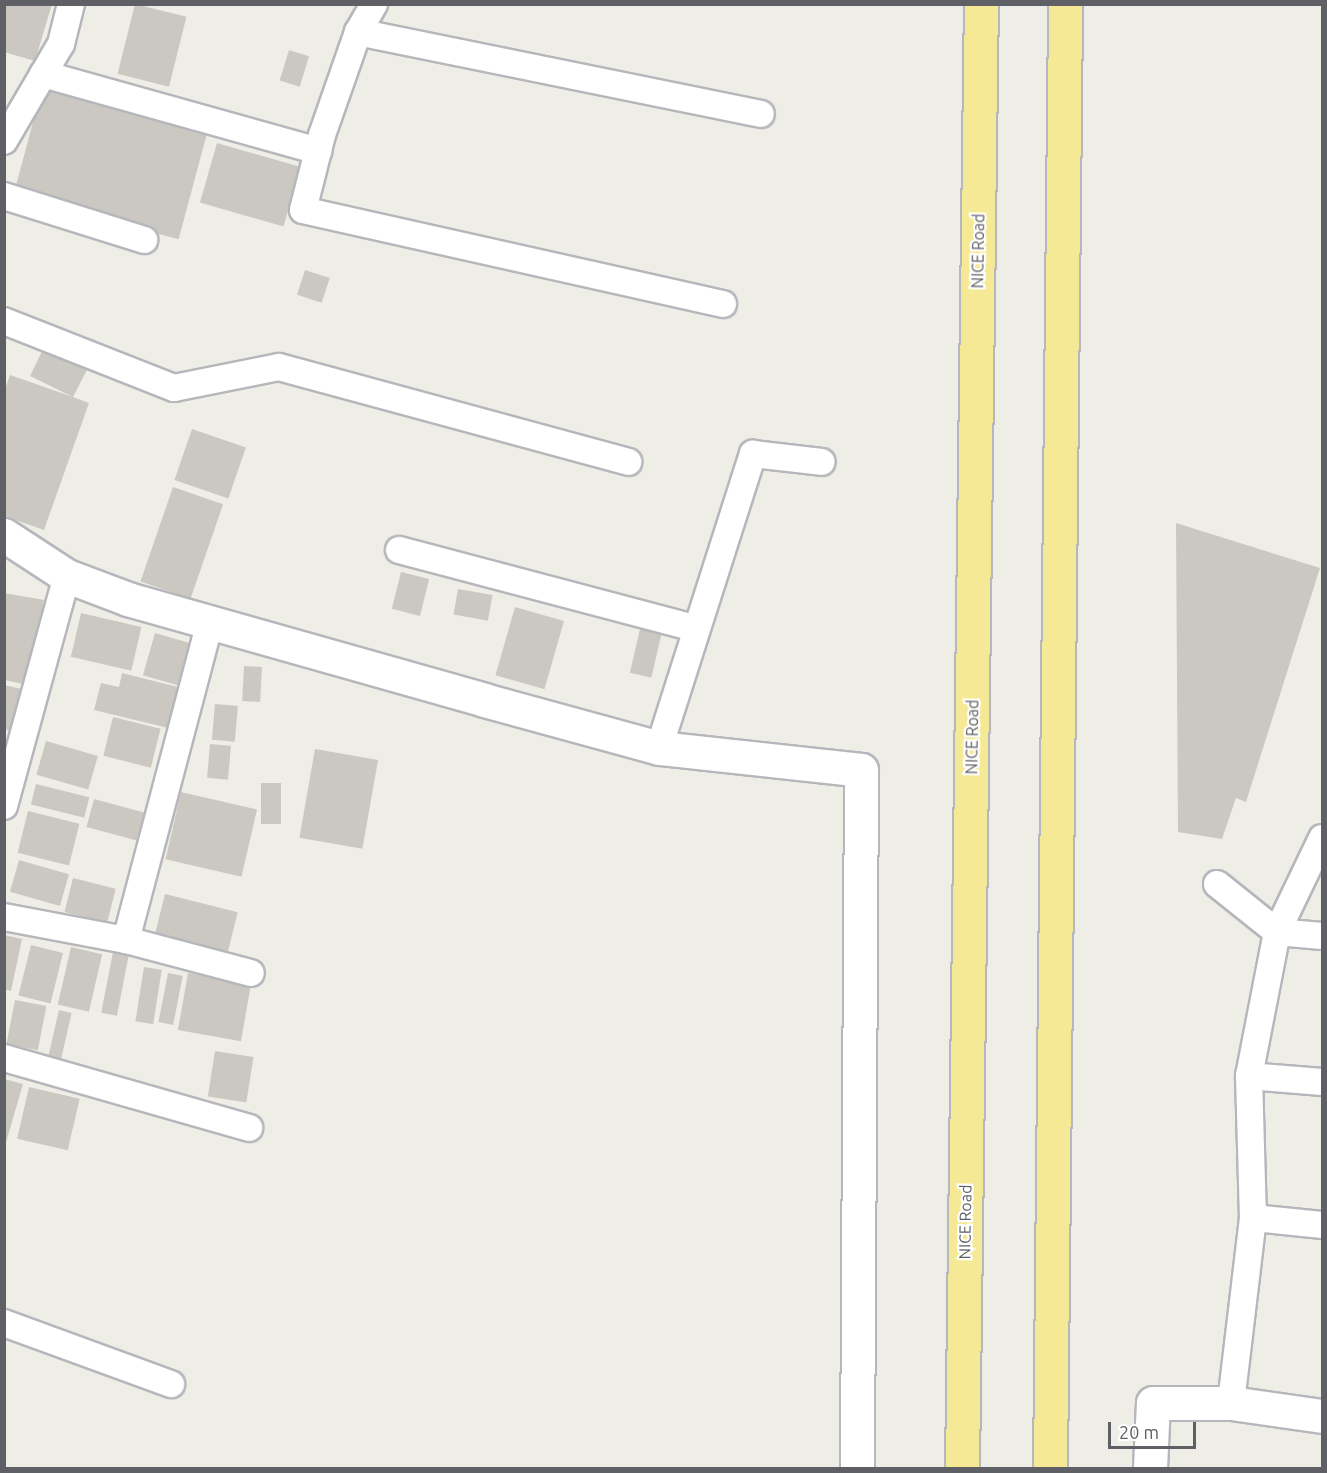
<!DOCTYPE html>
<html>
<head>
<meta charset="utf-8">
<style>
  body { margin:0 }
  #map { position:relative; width:1327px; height:1473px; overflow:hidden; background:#efeee6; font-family:Ubuntu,sans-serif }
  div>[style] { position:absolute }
  .building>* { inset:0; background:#cbc8c2; transform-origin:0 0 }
  .roads { filter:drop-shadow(2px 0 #b6b7bc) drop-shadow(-2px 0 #b6b7bc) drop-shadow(0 2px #b6b7bc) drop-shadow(0 -2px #b6b7bc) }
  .street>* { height:26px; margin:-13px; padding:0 13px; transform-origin:13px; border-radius:13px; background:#fff }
  .secondary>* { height:33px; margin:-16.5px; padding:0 16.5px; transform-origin:16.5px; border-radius:16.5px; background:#fff }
  .highway>* { height:33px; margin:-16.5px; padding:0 16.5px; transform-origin:16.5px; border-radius:16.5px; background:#f6e996 }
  span { translate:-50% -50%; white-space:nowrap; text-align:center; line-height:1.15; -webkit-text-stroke:4.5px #fff; paint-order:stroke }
  .street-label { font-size:16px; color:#5e6065 }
  .frame { position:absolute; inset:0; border:6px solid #5e6065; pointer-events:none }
  .scale { position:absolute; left:1108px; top:1422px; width:88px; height:27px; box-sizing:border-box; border:3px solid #5e6065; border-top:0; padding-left:8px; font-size:18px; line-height:21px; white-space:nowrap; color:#5e6065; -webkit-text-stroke:4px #fff; paint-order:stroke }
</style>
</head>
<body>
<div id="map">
  <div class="building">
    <div style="clip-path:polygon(4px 4px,52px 4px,35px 61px,4px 52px)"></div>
    <div style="left:135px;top:4px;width:53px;height:72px;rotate:14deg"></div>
    <div style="left:289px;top:50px;width:21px;height:32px;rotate:17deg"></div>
    <div style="left:44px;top:81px;width:171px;height:118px;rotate:15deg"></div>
    <div style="left:217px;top:143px;width:87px;height:62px;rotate:16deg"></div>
    <div style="left:305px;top:270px;width:26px;height:26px;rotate:18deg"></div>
    <div style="clip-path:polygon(47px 341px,91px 362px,73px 397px,89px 403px,44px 530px,4px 516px,4px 392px,10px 375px,73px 397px,30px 376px)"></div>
    <div style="left:192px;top:429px;width:57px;height:54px;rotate:19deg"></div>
    <div style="left:173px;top:487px;width:53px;height:100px;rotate:19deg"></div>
    <div style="clip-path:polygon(1176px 523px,1320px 568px,1246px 802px,1236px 798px,1222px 839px,1178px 832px)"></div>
    <div style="left:401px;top:572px;width:29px;height:38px;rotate:14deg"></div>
    <div style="left:458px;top:589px;width:35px;height:26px;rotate:10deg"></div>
    <div style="clip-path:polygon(4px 593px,44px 600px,28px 685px,4px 680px)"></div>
    <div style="left:515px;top:607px;width:51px;height:71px;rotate:16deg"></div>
    <div style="left:81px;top:613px;width:62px;height:45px;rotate:13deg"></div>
    <div style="left:640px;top:629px;width:22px;height:45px;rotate:13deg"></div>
    <div style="left:155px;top:633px;width:37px;height:44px;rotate:16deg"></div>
    <div style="left:244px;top:666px;width:18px;height:35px;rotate:3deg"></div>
    <div style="clip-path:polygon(122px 673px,178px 687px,168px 728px,94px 710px,101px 683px,119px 687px)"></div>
    <div style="clip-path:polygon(4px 685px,22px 689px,11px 731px,4px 729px)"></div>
    <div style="left:215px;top:704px;width:23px;height:36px;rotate:5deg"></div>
    <div style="left:113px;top:717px;width:49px;height:40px;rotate:14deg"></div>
    <div style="left:46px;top:741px;width:54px;height:35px;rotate:16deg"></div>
    <div style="left:210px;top:744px;width:21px;height:34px;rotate:5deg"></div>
    <div style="left:315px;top:749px;width:64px;height:90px;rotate:10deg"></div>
    <div style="left:261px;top:783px;width:20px;height:41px"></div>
    <div style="left:36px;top:784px;width:55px;height:21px;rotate:14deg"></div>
    <div style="left:181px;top:792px;width:78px;height:69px;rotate:13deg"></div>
    <div style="left:94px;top:799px;width:52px;height:29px;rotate:15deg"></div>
    <div style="left:28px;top:811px;width:53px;height:43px;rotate:14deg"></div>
    <div style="left:19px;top:860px;width:52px;height:33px;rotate:16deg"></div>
    <div style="left:73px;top:878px;width:44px;height:35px;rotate:14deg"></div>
    <div style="left:165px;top:894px;width:75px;height:49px;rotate:14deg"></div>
    <div style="clip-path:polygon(4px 935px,22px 939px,11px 991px,4px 989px)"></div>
    <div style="left:31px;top:945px;width:33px;height:52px;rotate:14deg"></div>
    <div style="left:71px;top:947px;width:32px;height:59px;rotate:13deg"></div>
    <div style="left:114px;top:947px;width:16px;height:67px;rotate:11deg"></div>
    <div style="left:144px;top:967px;width:18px;height:55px;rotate:9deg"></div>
    <div style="left:168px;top:973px;width:15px;height:50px;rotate:11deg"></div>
    <div style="left:188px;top:973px;width:64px;height:58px;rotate:10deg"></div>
    <div style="left:15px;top:1000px;width:32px;height:45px;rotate:11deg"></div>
    <div style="left:59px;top:1010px;width:13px;height:50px;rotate:13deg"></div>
    <div style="left:215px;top:1051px;width:39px;height:46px;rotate:9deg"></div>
    <div style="clip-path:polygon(4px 1079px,23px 1084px,5px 1146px,4px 1146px)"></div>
    <div style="left:29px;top:1087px;width:52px;height:53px;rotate:13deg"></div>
  </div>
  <div class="roads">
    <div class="street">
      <div style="left:358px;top:32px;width:32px;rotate:-60deg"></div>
      <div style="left:43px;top:74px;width:286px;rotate:15.6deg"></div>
      <div style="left:4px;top:141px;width:113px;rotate:-59.6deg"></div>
      <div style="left:61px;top:44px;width:41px;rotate:-76deg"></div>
      <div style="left:4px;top:196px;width:147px;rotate:17.4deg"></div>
      <div style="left:723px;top:304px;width:430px;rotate:-167.4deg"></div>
      <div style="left:303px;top:210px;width:77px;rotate:-75.8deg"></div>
      <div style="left:322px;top:135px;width:109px;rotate:-70.7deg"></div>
      <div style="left:358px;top:32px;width:411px;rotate:11.5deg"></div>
      <div style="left:4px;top:321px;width:183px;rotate:21.5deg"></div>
      <div style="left:174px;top:388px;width:107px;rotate:-11.3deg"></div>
      <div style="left:279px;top:367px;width:362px;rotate:15.2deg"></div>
      <div style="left:399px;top:550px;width:305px;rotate:14.8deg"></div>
      <div style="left:659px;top:748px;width:309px;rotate:-72.3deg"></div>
      <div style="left:753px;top:454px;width:69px;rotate:6.6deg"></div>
      <div style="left:4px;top:806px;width:238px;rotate:-74.7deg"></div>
      <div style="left:1322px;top:838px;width:104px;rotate:115.6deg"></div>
      <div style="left:1277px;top:932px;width:45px;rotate:5.1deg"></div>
      <div style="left:1217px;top:884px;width:77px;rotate:38.7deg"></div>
      <div style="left:1277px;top:932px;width:147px;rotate:101deg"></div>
      <div style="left:1249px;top:1076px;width:142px;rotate:88.4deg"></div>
      <div style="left:1253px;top:1218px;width:186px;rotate:96.8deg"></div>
      <div style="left:4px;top:917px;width:124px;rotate:10.7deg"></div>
      <div style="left:126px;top:940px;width:129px;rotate:14.8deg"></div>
      <div style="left:126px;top:940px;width:329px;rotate:-75.2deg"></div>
      <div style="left:4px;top:1058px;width:255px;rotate:15.9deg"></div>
      <div style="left:1249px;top:1076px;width:73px;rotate:4.7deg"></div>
      <div style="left:1253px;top:1218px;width:69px;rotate:5.8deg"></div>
      <div style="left:4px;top:1323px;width:178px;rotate:20.1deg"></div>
    </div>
    <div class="secondary">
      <div style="left:4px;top:535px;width:75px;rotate:33.1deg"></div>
      <div style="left:67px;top:576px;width:65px;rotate:20.7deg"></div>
      <div style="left:128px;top:599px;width:370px;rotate:15.8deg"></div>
      <div style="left:484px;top:700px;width:181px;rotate:15.3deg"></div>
      <div style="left:659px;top:748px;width:203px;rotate:6.2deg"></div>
      <div style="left:861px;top:770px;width:698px;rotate:90.33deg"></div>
      <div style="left:1150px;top:1468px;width:65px;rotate:-87.4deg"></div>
      <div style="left:1153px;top:1403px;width:78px"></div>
      <div style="left:1231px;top:1403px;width:92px;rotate:8.1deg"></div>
    </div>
    <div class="highway">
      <div style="left:962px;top:1468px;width:1464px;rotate:-89.26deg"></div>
      <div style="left:1050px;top:1468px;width:1464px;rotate:-89.41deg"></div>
    </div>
  </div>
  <div class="street-label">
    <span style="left:978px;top:251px;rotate:-89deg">NICE Road</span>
    <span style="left:972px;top:737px;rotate:-89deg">NICE Road</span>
    <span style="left:965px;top:1222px;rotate:-89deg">NICE Road</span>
  </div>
  <div class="frame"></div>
  <div class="scale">20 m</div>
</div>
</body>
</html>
